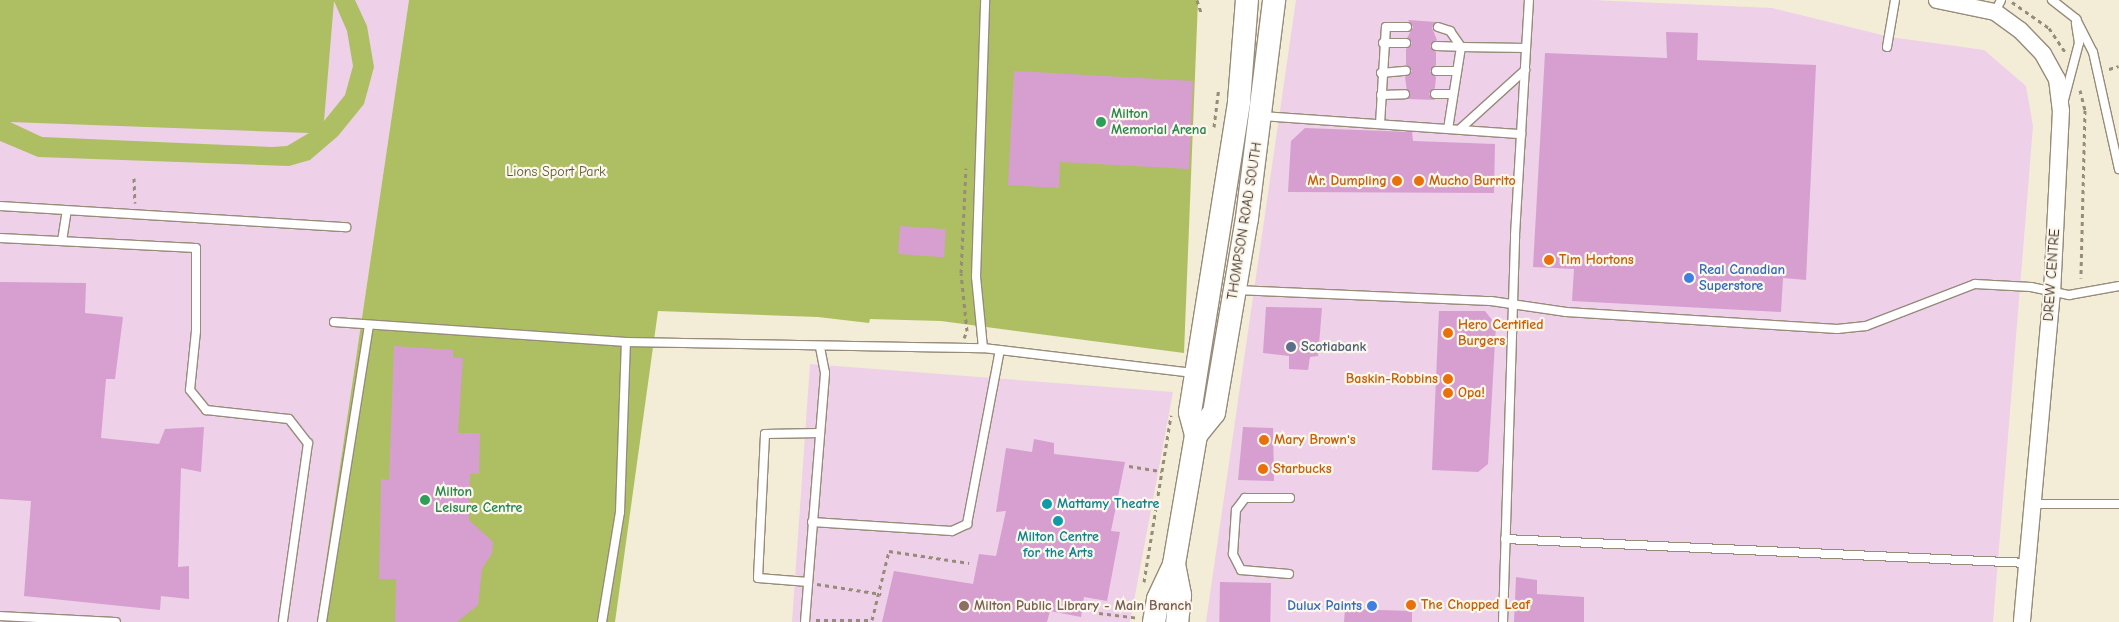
<!DOCTYPE html>
<html>
<head>
<meta charset="utf-8">
<style>
  body { margin:0 }
  #map { position:relative; width:2119px; height:622px; overflow:hidden; background:#f3ecd6; font-family:"Comic Neue",sans-serif }
  div>[style] { position:absolute }
  .built>* { inset:0; background:#eed0e8 }
  .green>* { inset:0; background:#adbf62 }
  .building>* { inset:0; background:#d69fd0; transform-origin:0 0 }
  .path>* { height:3px; margin-top:-1.5px; transform-origin:0; background:repeating-linear-gradient(90deg,#978b7a 0 4px,transparent 0 8px) }
  .roads { filter:drop-shadow(1px 0 #978b7a) drop-shadow(-1px 0 #978b7a) drop-shadow(0 1px #978b7a) drop-shadow(0 -1px #978b7a) }
  .lane>* { height:8px; margin:-4px; padding:0 4px; transform-origin:4px; border-radius:4px; background:#fff }
  .street>* { height:16px; margin:-8px; padding:0 8px; transform-origin:8px; border-radius:8px; background:#fff }
  .secondary>* { height:22px; margin:-11px; padding:0 11px; transform-origin:11px; border-radius:11px; background:#fff }
  .dots>* { width:14px; height:14px; translate:-50% -50%; box-sizing:border-box; border:2px solid #fbf7ec; border-radius:50% }
  span { translate:-50% -50%; white-space:nowrap; text-align:center; line-height:1.15; -webkit-text-stroke:4.5px #fbf7ec; paint-order:stroke }
  .leisure-label { font-size:14px; color:#27864d; font-weight:700 }
  .left { translate:0 -50%; text-align:left }
  .park-label { font-size:14px; color:#5d5732 }
  .food-label { font-size:14px; color:#c56008; font-weight:700 }
  .right { translate:-100% -50%; text-align:right }
  .street-label { font-size:14px; color:#3b2a1e }
  .shop-label { font-size:14px; color:#366cbe; font-weight:700 }
  .service-label { font-size:14px; color:#4e5e75; font-weight:700 }
  .culture-label { font-size:14px; color:#0d838f; font-weight:700 }
  .education-label { font-size:14px; color:#785e54; font-weight:700 }
</style>
</head>
<body>
<div id="map">
  <div class="built">
    <div style="clip-path:polygon(0 0,409px 0,317px 622px,0 622px)"></div>
    <div style="clip-path:polygon(1296px 0,1592px 0,1772px 8px,1890px 37px,1984px 50px,2026px 86px,2033px 126px,1993px 622px,1206px 622px)"></div>
    <div style="clip-path:polygon(810px 364px,1173px 392px,1130px 622px,792px 622px)"></div>
  </div>
  <div class="green">
    <div style="clip-path:polygon(evenodd,0 0,355px 0,367px 26px,374px 67px,364px 104px,338px 136px,310px 160px,289px 166px,38px 157px,0 141px,0 0,334px 1px,347px 31px,353px 66px,345px 95px,324px 121px,334px 1px,0 0,10px 122px,309px 133px,287px 146px,272px 147px,42px 137px,10px 122px)"></div>
    <div style="clip-path:polygon(409px 0,1198px 0,1184px 353px,941px 321px,870px 319px,869px 323px,818px 317px,658px 311px,615px 622px,317px 622px)"></div>
  </div>
  <div class="building">
    <div style="clip-path:polygon(1408px 20px,1436px 22px,1432px 28px,1437px 40px,1430px 46px,1436px 52px,1436px 65px,1430px 71px,1436px 77px,1435px 88px,1429px 94px,1435px 100px,1408px 99px,1405px 77px,1412px 71px,1406px 65px,1406px 49px,1412px 43px,1407px 38px,1413px 27px)"></div>
    <div style="clip-path:polygon(1666px 32px,1698px 33px,1697px 60px,1816px 65px,1806px 280px,1783px 278px,1781px 312px,1572px 301px,1574px 269px,1533px 267px,1545px 53px,1667px 58px)"></div>
    <div style="clip-path:polygon(1014px 71px,1193px 81px,1189px 169px,1060px 162px,1059px 188px,1008px 185px)"></div>
    <div style="clip-path:polygon(1305px 128px,1412px 132px,1413px 141px,1495px 144px,1494px 193px,1288px 192px,1291px 141px)"></div>
    <div style="left:900px;top:226px;width:46px;height:28px;rotate:4deg"></div>
    <div style="clip-path:polygon(0 282px,86px 283px,85px 313px,123px 317px,115px 379px,106px 379px,101px 438px,159px 444px,165px 429px,204px 427px,201px 472px,181px 468px,178px 567px,189px 566px,189px 599px,161px 596px,160px 610px,24px 596px,31px 501px,0 499px)"></div>
    <div style="clip-path:polygon(1266px 307px,1322px 308px,1318px 356px,1310px 357px,1308px 370px,1289px 369px,1289px 356px,1263px 353px)"></div>
    <div style="clip-path:polygon(1439px 311px,1485px 311px,1496px 325px,1488px 464px,1478px 472px,1432px 470px)"></div>
    <div style="clip-path:polygon(394px 346px,453px 350px,453px 358px,463px 358px,458px 433px,480px 433px,479px 474px,470px 473px,469px 520px,493px 542px,492px 553px,482px 569px,478px 605px,457px 622px,395px 622px,396px 579px,379px 579px,381px 479px,389px 480px)"></div>
    <div style="clip-path:polygon(1243px 427px,1273px 428px,1274px 481px,1238px 480px)"></div>
    <div style="clip-path:polygon(1034px 439px,1054px 443px,1054px 454px,1125px 462px,1111px 531px,1120px 532px,1107px 601px,1084px 597px,1081px 617px,1050px 611px,1047px 622px,882px 622px,894px 571px,973px 584px,979px 554px,996px 556px,1006px 511px,996px 512px,1006px 448px,1032px 452px)"></div>
    <div style="clip-path:polygon(1516px 577px,1537px 580px,1537px 594px,1584px 597px,1584px 622px,1514px 622px)"></div>
    <div style="left:1220px;top:582px;width:51px;height:40px;rotate:1deg"></div>
    <div style="clip-path:polygon(1345px 609px,1412px 611px,1412px 622px,1344px 622px)"></div>
  </div>
  <div class="path">
    <div style="left:1197px;top:0;width:13px;rotate:72deg"></div>
    <div style="left:2012px;top:2px;width:45px;rotate:35.1deg"></div>
    <div style="left:2049px;top:28px;width:29px;rotate:56deg"></div>
    <div style="left:2109px;top:69px;width:10px;rotate:-17deg"></div>
    <div style="left:2080px;top:90px;width:21px;rotate:76deg"></div>
    <div style="left:2085px;top:110px;width:168px;rotate:91.4deg"></div>
    <div style="left:1214px;top:127px;width:38px;rotate:-83deg"></div>
    <div style="left:134px;top:178px;width:25px;rotate:88deg"></div>
    <div style="left:964px;top:338px;width:8px;rotate:-67deg"></div>
    <div style="left:967px;top:331px;width:58px;rotate:-95.9deg"></div>
    <div style="left:961px;top:273px;width:105px;rotate:-87.3deg"></div>
    <div style="left:1129px;top:466px;width:33px;rotate:9deg"></div>
    <div style="left:1144px;top:582px;width:169px;rotate:-80.8deg"></div>
    <div style="left:817px;top:584px;width:65px;rotate:8.9deg"></div>
    <div style="left:1099px;top:613px;width:38px;rotate:7deg"></div>
    <div style="left:816px;top:620px;width:56px"></div>
    <div style="left:872px;top:620px;width:71px;rotate:-76.2deg"></div>
    <div style="left:889px;top:551px;width:81px;rotate:8.5deg"></div>
  </div>
  <div class="roads">
    <div class="lane">
      <div style="left:2052px;top:0;width:31px;rotate:38deg"></div>
      <div style="left:2076px;top:19px;width:37px;rotate:63deg"></div>
      <div style="left:2093px;top:52px;width:120px;rotate:77.5deg"></div>
      <div style="left:1995px;top:12px;width:13px;rotate:-63deg"></div>
      <div style="left:1438px;top:27px;width:13px;rotate:18deg"></div>
      <div style="left:1450px;top:31px;width:19px;rotate:55deg"></div>
      <div style="left:1383px;top:43px;width:23px"></div>
      <div style="left:1436px;top:46px;width:25px;rotate:2deg"></div>
      <div style="left:1887px;top:47px;width:48px;rotate:-80.3deg"></div>
      <div style="left:1436px;top:71px;width:21px"></div>
      <div style="left:1381px;top:73px;width:25px;rotate:-5deg"></div>
      <div style="left:1435px;top:94px;width:18px"></div>
      <div style="left:1381px;top:95px;width:24px;rotate:-2deg"></div>
      <div style="left:2064px;top:100px;width:59px;rotate:-75.3deg"></div>
      <div style="left:2079px;top:43px;width:20px;rotate:-99deg"></div>
      <div style="left:1262px;top:116px;width:260px;rotate:4deg"></div>
      <div style="left:1380px;top:124px;width:97px;rotate:-86.5deg"></div>
      <div style="left:1386px;top:27px;width:21px"></div>
      <div style="left:1448px;top:129px;width:83px;rotate:-81deg"></div>
      <div style="left:1461px;top:47px;width:65px;rotate:0.9deg"></div>
      <div style="left:1460px;top:129px;width:88px;rotate:-42.2deg"></div>
      <div style="left:0;top:206px;width:347px;rotate:3.5deg"></div>
      <div style="left:0;top:238px;width:196px;rotate:2.9deg"></div>
      <div style="left:196px;top:248px;width:83px;rotate:90deg"></div>
      <div style="left:196px;top:331px;width:59px;rotate:95.8deg"></div>
      <div style="left:190px;top:390px;width:26px;rotate:51deg"></div>
      <div style="left:206px;top:410px;width:83px;rotate:6.2deg"></div>
      <div style="left:289px;top:419px;width:31px;rotate:52deg"></div>
      <div style="left:308px;top:443px;width:181px;rotate:98deg"></div>
      <div style="left:62px;top:241px;width:30px;rotate:-81deg"></div>
      <div style="left:1236px;top:290px;width:255px;rotate:2.5deg"></div>
      <div style="left:1491px;top:301px;width:76px;rotate:8.3deg"></div>
      <div style="left:1566px;top:312px;width:272px;rotate:3.6deg"></div>
      <div style="left:1837px;top:329px;width:29px;rotate:-6deg"></div>
      <div style="left:1866px;top:326px;width:117px;rotate:-21.1deg"></div>
      <div style="left:1975px;top:284px;width:56px;rotate:3.1deg"></div>
      <div style="left:2031px;top:287px;width:39px;rotate:12deg"></div>
      <div style="left:2069px;top:295px;width:51px;rotate:-10.2deg"></div>
      <div style="left:334px;top:322px;width:293px;rotate:3.9deg"></div>
      <div style="left:626px;top:342px;width:357px;rotate:1deg"></div>
      <div style="left:983px;top:348px;width:212px;rotate:6.8deg"></div>
      <div style="left:983px;top:348px;width:71px;rotate:-95.6deg"></div>
      <div style="left:976px;top:277px;width:277px;rotate:-88.1deg"></div>
      <div style="left:2033px;top:504px;width:86px"></div>
      <div style="left:812px;top:522px;width:140px;rotate:3.7deg"></div>
      <div style="left:952px;top:531px;width:17px;rotate:-25deg"></div>
      <div style="left:967px;top:524px;width:177px;rotate:-79.3deg"></div>
      <div style="left:1505px;top:539px;width:523px;rotate:2.63deg"></div>
      <div style="left:1289px;top:574px;width:48px;rotate:-175.2deg"></div>
      <div style="left:1241px;top:570px;width:18px;rotate:-117deg"></div>
      <div style="left:1233px;top:554px;width:44px;rotate:-86.1deg"></div>
      <div style="left:1236px;top:510px;width:15px;rotate:-53deg"></div>
      <div style="left:1245px;top:498px;width:45px"></div>
      <div style="left:808px;top:582px;width:50px;rotate:-175.4deg"></div>
      <div style="left:758px;top:578px;width:144px;rotate:-87.2deg"></div>
      <div style="left:765px;top:434px;width:55px;rotate:-1deg"></div>
      <div style="left:0;top:616px;width:116px;rotate:3deg"></div>
      <div style="left:322px;top:622px;width:300px;rotate:-81deg"></div>
      <div style="left:602px;top:622px;width:111px;rotate:-80.7deg"></div>
      <div style="left:620px;top:512px;width:170px;rotate:-88deg"></div>
      <div style="left:805px;top:622px;width:250px;rotate:-85.4deg"></div>
      <div style="left:825px;top:373px;width:26px;rotate:-101deg"></div>
      <div style="left:1503px;top:622px;width:387px;rotate:-88.2deg"></div>
      <div style="left:1515px;top:235px;width:235px;rotate:-86.6deg"></div>
    </div>
    <div class="street">
      <div style="left:1937px;top:0;width:59px;rotate:11.7deg"></div>
      <div style="left:1995px;top:12px;width:31px;rotate:36deg"></div>
      <div style="left:2020px;top:30px;width:33px;rotate:46deg"></div>
      <div style="left:2043px;top:54px;width:29px;rotate:61deg"></div>
      <div style="left:2057px;top:79px;width:31px;rotate:83deg"></div>
      <div style="left:2061px;top:110px;width:181px;rotate:92.8deg"></div>
      <div style="left:2052px;top:291px;width:332px;rotate:95.2deg"></div>
    </div>
    <div class="secondary">
      <div style="left:1196px;top:435px;width:28px;rotate:-51deg"></div>
      <div style="left:1214px;top:413px;width:198px;rotate:-80.4deg"></div>
      <div style="left:1247px;top:218px;width:220px;rotate:-82.9deg"></div>
      <div style="left:1174px;top:564px;width:32px;rotate:79deg"></div>
      <div style="left:1180px;top:595px;width:27px;rotate:96deg"></div>
      <div style="left:1154px;top:622px;width:23px;rotate:-80deg"></div>
      <div style="left:1158px;top:599px;width:38px;rotate:-65deg"></div>
      <div style="left:1174px;top:564px;width:131px;rotate:-80.3deg"></div>
      <div style="left:1196px;top:435px;width:24px;rotate:-105deg"></div>
      <div style="left:1190px;top:412px;width:315px;rotate:-81deg"></div>
      <div style="left:1239px;top:101px;width:101px;rotate:-85.5deg"></div>
    </div>
  </div>
  <div class="dots">
    <div style="left:1101px;top:122px;background:#2e9e5b"></div>
    <div style="left:1397px;top:181px;background:#e8710a"></div>
    <div style="left:1419px;top:181px;background:#e8710a"></div>
    <div style="left:1549px;top:260px;background:#e8710a"></div>
    <div style="left:1689px;top:278px;background:#3f7fe0"></div>
    <div style="left:1448px;top:333px;background:#e8710a"></div>
    <div style="left:1291px;top:347px;background:#5c6f8a"></div>
    <div style="left:1448px;top:379px;background:#e8710a"></div>
    <div style="left:1448px;top:393px;background:#e8710a"></div>
    <div style="left:1264px;top:440px;background:#e8710a"></div>
    <div style="left:1263px;top:469px;background:#e8710a"></div>
    <div style="left:425px;top:500px;background:#2e9e5b"></div>
    <div style="left:1047px;top:504px;background:#0f9aa8"></div>
    <div style="left:1058px;top:521px;background:#0f9aa8"></div>
    <div style="left:1411px;top:605px;background:#e8710a"></div>
    <div style="left:964px;top:606px;background:#8d6e63"></div>
    <div style="left:1372px;top:606px;background:#3f7fe0"></div>
  </div>
  <div class="leisure-label">
    <span class="left" style="left:1111px;top:122px">Milton<br>Memorial Arena</span>
    <span class="left" style="left:435px;top:500px">Milton<br>Leisure Centre</span>
  </div>
  <div class="park-label">
    <span style="left:556px;top:172px">Lions Sport Park</span>
  </div>
  <div class="food-label">
    <span class="right" style="left:1387px;top:181px">Mr. Dumpling</span>
    <span class="left" style="left:1429px;top:181px">Mucho Burrito</span>
    <span class="left" style="left:1559px;top:260px">Tim Hortons</span>
    <span class="left" style="left:1458px;top:333px">Hero Certified<br>Burgers</span>
    <span class="right" style="left:1438px;top:379px">Baskin-Robbins</span>
    <span class="left" style="left:1458px;top:393px">Opa!</span>
    <span class="left" style="left:1274px;top:440px">Mary Brown's</span>
    <span class="left" style="left:1273px;top:469px">Starbucks</span>
    <span class="left" style="left:1421px;top:605px">The Chopped Leaf</span>
  </div>
  <div class="street-label">
    <span style="left:1245px;top:221px;rotate:-81deg">THOMPSON ROAD SOUTH</span>
    <span style="left:2052px;top:275px;rotate:-86deg">DREW CENTRE</span>
  </div>
  <div class="shop-label">
    <span class="left" style="left:1699px;top:278px">Real Canadian<br>Superstore</span>
    <span class="right" style="left:1362px;top:606px">Dulux Paints</span>
  </div>
  <div class="service-label">
    <span class="left" style="left:1301px;top:347px">Scotiabank</span>
  </div>
  <div class="culture-label">
    <span class="left" style="left:1057px;top:504px">Mattamy Theatre</span>
    <span style="left:1058px;top:545px">Milton Centre<br>for the Arts</span>
  </div>
  <div class="education-label">
    <span class="left" style="left:974px;top:606px">Milton Public Library - Main Branch</span>
  </div>
</div>
</body>
</html>
